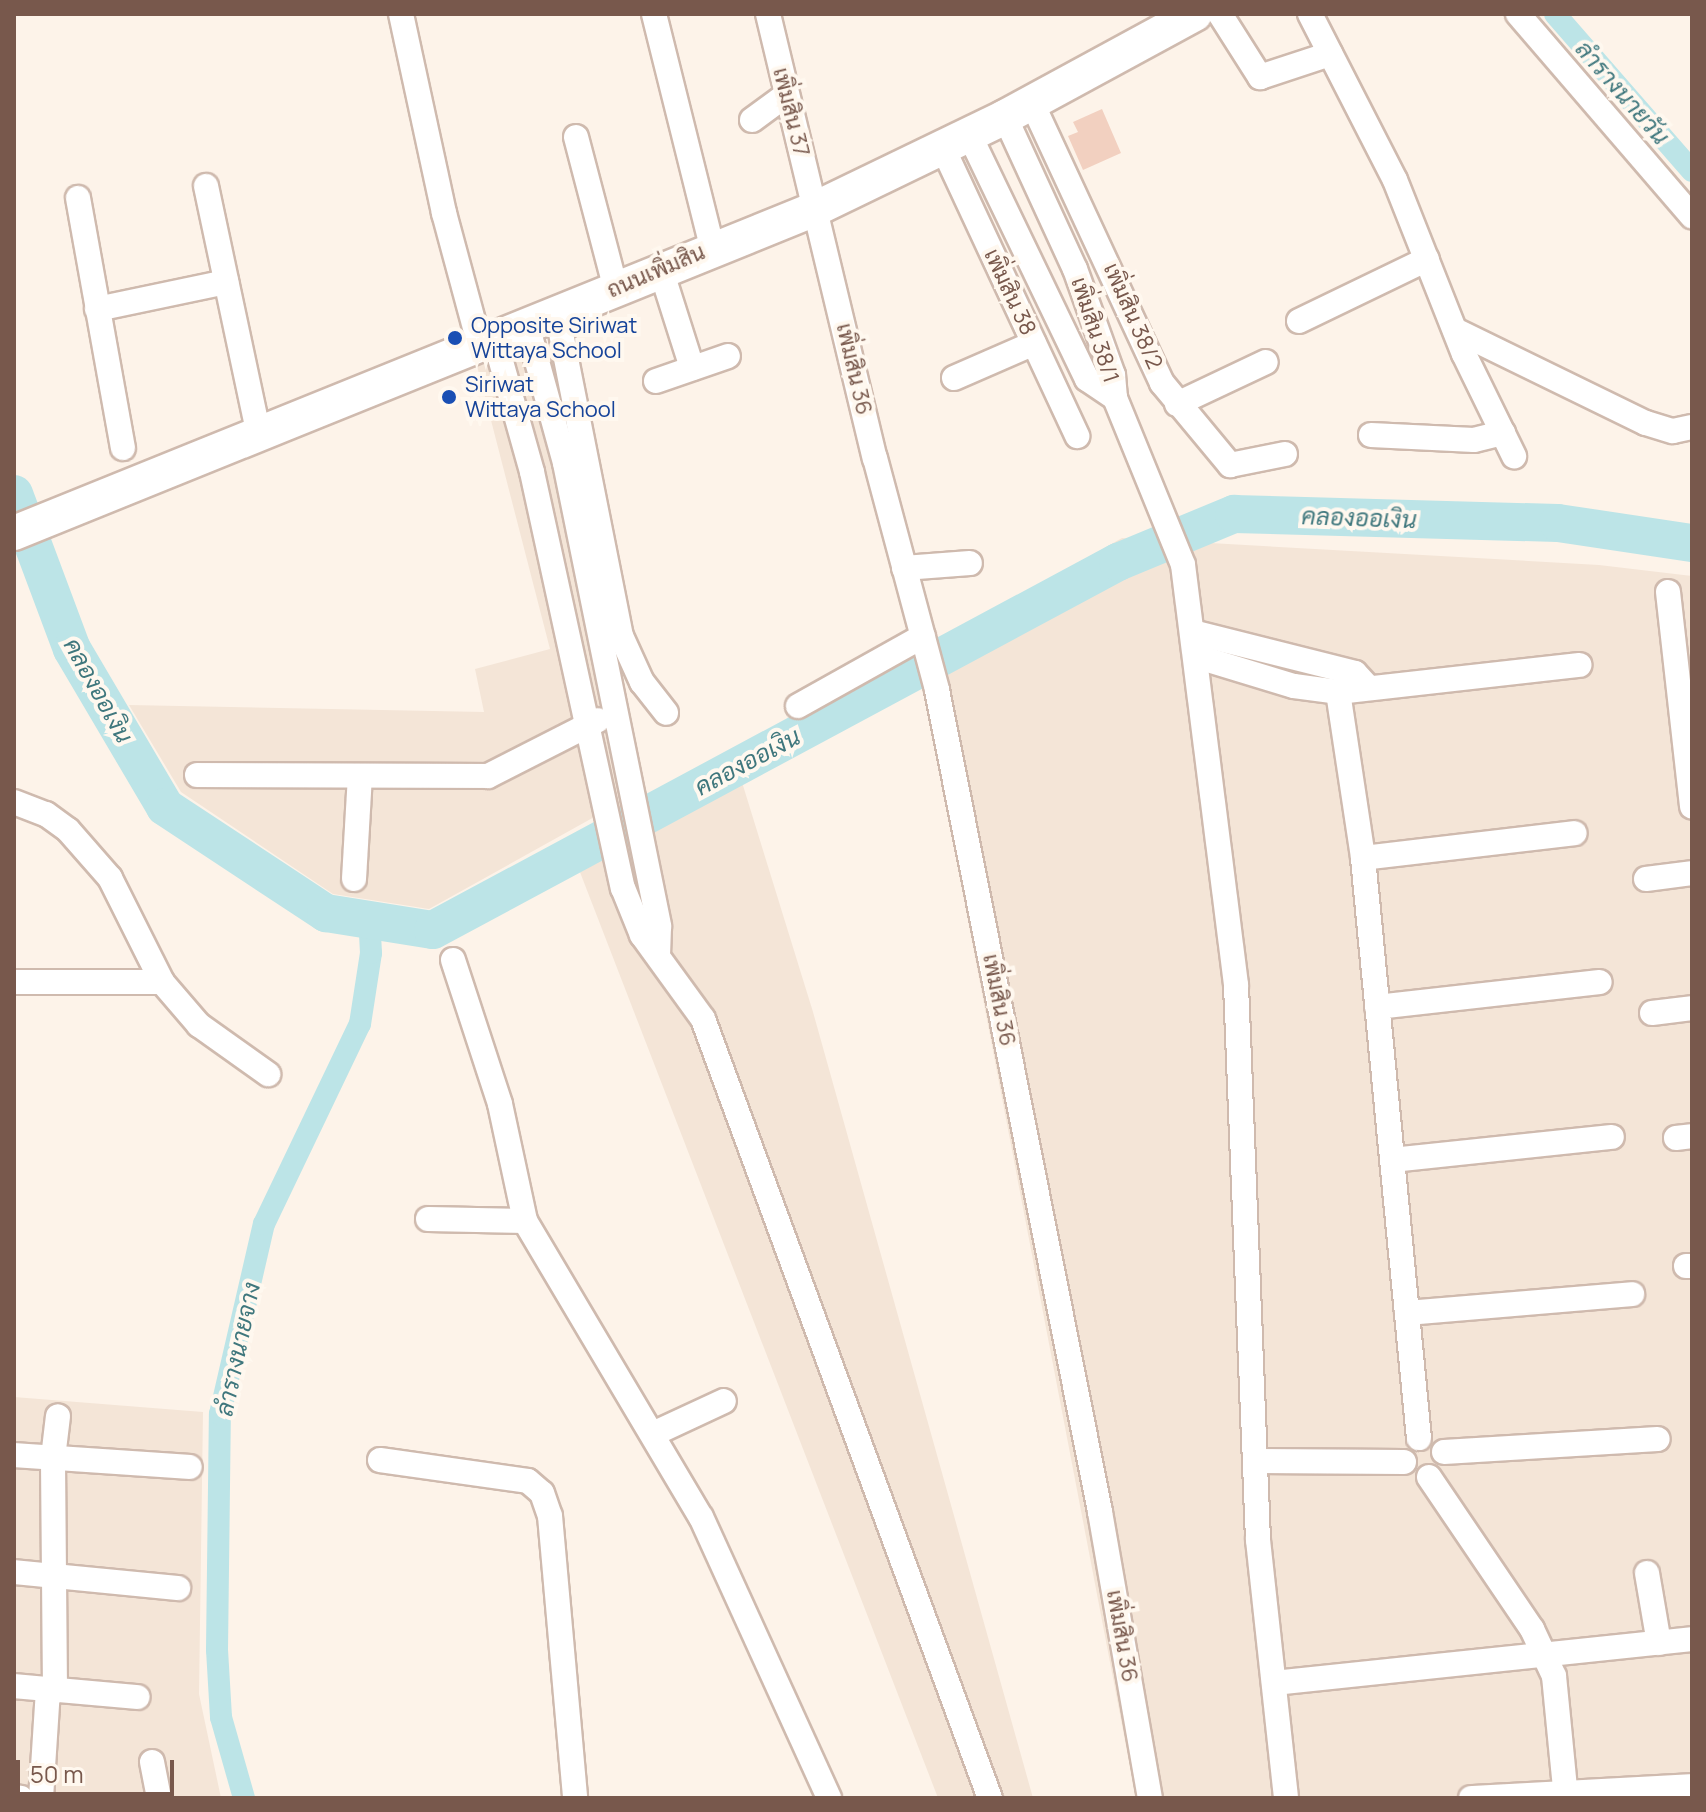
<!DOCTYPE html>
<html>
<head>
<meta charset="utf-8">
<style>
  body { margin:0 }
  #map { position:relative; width:1706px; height:1812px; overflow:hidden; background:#fdf3e9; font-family:Manrope,Sarabun,sans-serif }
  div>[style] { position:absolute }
  .residential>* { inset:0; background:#f4e5d7 }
  .canal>* { height:22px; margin:-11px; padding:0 11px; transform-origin:11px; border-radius:11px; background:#bce4e7 }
  .river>* { height:38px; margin:-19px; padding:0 19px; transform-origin:19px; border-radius:19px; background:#bce4e7 }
  .building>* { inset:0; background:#f2d0c0 }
  .roads { filter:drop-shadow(2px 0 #cfbaae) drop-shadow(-2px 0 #cfbaae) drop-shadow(0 2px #cfbaae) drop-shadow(0 -2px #cfbaae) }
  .street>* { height:24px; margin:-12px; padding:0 12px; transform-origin:12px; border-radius:12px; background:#fff }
  .secondary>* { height:34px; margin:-17px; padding:0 17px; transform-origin:17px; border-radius:17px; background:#fff }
  .dots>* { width:22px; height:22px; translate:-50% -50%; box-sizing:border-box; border:4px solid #fff8ef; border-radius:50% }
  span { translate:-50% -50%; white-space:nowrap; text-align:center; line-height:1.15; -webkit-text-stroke:8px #fff8ef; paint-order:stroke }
  .street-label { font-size:22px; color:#78584c }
  .transit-label { font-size:22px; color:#164399 }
  .left { translate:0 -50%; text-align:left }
  .water-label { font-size:24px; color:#3f777d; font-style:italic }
  .frame { position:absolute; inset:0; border:16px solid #78584c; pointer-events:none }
  .scale { position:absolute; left:16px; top:1760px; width:158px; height:36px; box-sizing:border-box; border:4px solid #78584c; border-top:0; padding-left:10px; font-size:24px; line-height:28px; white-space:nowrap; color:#78584c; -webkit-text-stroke:6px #fff8ef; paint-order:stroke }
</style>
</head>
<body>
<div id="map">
  <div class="residential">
    <div style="clip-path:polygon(551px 346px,653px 822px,737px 766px,813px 1012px,1033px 1798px,938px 1798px,578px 867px,603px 853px,605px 811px,429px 909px,333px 894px,181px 792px,129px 705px,484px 712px,475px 669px,550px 649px,477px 366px)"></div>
    <div style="clip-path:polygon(1122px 538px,1599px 565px,1692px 576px,1692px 1798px,1136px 1798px,917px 654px)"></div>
    <div style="clip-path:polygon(14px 1397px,203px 1412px,199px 1694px,221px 1798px,14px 1798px)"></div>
  </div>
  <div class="canal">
    <div style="left:1555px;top:14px;width:208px;rotate:48.9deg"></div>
    <div style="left:244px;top:1798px;width:84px;rotate:-105.9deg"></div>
    <div style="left:221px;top:1717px;width:67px;rotate:-93.4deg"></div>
    <div style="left:217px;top:1650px;width:236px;rotate:-89.3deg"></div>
    <div style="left:220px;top:1414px;width:195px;rotate:-77deg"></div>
    <div style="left:264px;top:1224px;width:222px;rotate:-64.4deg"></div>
    <div style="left:360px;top:1024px;width:72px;rotate:-81.2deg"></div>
    <div style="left:371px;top:953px;width:33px;rotate:-93deg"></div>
  </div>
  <div class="river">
    <div style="left:14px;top:494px;width:165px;rotate:69.5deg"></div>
    <div style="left:72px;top:649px;width:183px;rotate:59.5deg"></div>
    <div style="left:165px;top:807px;width:193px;rotate:33.4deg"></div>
    <div style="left:326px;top:913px;width:108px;rotate:9deg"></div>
    <div style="left:433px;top:930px;width:778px;rotate:-28.25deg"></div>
    <div style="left:1118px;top:562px;width:126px;rotate:-22.5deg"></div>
    <div style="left:1234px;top:514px;width:324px;rotate:1.6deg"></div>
    <div style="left:1558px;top:523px;width:135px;rotate:8.5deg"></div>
  </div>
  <div class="building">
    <div style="clip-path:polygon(1102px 109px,1121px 153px,1083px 170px,1068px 136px,1078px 132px,1073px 122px)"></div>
  </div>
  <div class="roads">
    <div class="street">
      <div style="left:401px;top:14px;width:204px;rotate:77.8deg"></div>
      <div style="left:444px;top:213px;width:138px;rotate:74.9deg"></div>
      <div style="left:654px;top:14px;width:240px;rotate:76deg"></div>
      <div style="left:768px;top:14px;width:457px;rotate:76.5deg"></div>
      <div style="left:875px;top:458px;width:240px;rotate:75deg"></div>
      <div style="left:937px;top:690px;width:838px;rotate:78.78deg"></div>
      <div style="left:1100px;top:1512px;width:290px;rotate:80.1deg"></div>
      <div style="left:1220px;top:14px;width:75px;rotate:57.6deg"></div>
      <div style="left:1260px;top:77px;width:74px;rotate:-18.2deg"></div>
      <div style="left:1310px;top:14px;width:186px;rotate:62.9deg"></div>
      <div style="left:1395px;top:180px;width:187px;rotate:68.4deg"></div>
      <div style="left:1464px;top:354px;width:114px;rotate:63.9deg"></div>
      <div style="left:1518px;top:14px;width:267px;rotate:49.3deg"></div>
      <div style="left:1032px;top:103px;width:309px;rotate:65.1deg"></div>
      <div style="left:1162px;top:383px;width:107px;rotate:50.3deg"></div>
      <div style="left:1230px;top:465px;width:56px;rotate:-11.3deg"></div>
      <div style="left:1005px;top:117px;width:167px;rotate:65.3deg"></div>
      <div style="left:1075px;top:269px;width:113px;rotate:70.3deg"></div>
      <div style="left:1113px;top:375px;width:23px;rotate:85deg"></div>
      <div style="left:1115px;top:398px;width:180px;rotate:67.8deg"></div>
      <div style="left:1183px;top:565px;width:423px;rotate:82.8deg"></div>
      <div style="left:1236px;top:985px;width:555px;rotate:87.73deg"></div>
      <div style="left:1258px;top:1540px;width:260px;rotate:83.8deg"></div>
      <div style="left:752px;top:120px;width:42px;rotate:-36.3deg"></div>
      <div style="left:969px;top:134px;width:272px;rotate:64.3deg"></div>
      <div style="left:1087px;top:379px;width:34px;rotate:34deg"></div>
      <div style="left:576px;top:137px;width:157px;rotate:75.3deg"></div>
      <div style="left:943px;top:148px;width:318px;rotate:65deg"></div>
      <div style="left:206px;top:186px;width:256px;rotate:78deg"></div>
      <div style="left:78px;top:198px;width:254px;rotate:79.8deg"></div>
      <div style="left:661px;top:270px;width:103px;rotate:72.4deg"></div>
      <div style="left:97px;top:309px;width:132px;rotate:-11.8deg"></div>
      <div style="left:557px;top:313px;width:329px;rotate:78.8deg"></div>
      <div style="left:621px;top:636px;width:51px;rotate:65.5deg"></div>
      <div style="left:642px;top:682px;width:39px;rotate:52deg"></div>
      <div style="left:1299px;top:321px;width:142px;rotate:-25.8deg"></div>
      <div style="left:527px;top:325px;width:143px;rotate:74.6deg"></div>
      <div style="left:565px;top:463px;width:473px;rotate:78.5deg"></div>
      <div style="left:659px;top:927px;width:25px;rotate:92deg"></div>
      <div style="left:1455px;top:330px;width:212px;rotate:26deg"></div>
      <div style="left:1646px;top:423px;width:28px;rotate:17deg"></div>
      <div style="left:1673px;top:431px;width:19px;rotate:-12deg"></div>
      <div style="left:495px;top:340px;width:137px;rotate:74.3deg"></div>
      <div style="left:532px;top:472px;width:426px;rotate:77.7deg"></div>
      <div style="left:623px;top:888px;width:51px;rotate:68deg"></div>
      <div style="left:642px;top:935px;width:104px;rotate:54deg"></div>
      <div style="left:703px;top:1019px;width:830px;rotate:69.78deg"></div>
      <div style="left:954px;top:378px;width:87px;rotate:-23.6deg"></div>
      <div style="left:656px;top:381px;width:76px;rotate:-19.1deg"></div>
      <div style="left:1177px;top:404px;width:98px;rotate:-25.3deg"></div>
      <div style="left:1371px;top:435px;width:103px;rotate:2.8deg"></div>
      <div style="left:1474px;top:440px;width:30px;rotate:-14deg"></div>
      <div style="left:904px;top:568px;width:66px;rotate:-4.3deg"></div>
      <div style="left:1668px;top:592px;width:216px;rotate:83.6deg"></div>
      <div style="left:1192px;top:632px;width:168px;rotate:14.1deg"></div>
      <div style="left:1355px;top:673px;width:19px;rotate:47deg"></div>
      <div style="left:1195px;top:656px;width:103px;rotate:16.9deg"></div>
      <div style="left:1294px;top:686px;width:44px;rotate:7.8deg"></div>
      <div style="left:1338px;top:692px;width:243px;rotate:-6.4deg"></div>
      <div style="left:1338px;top:692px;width:168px;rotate:81.4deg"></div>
      <div style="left:1363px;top:858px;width:583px;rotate:84.49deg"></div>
      <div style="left:798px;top:706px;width:143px;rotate:-29.2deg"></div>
      <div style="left:197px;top:775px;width:291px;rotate:0.2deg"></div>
      <div style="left:488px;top:776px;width:123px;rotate:-27deg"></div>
      <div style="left:14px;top:802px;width:34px;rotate:21deg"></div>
      <div style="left:46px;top:814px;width:27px;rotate:36deg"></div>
      <div style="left:68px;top:830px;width:64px;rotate:48.8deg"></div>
      <div style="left:110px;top:878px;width:116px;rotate:63.4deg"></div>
      <div style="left:162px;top:982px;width:57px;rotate:49.3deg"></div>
      <div style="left:199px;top:1025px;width:85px;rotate:35.4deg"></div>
      <div style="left:1363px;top:858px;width:213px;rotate:-6.7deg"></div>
      <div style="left:354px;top:879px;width:103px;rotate:-86.7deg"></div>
      <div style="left:1646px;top:879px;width:46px;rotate:-7.4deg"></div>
      <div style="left:453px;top:960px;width:151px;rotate:71.9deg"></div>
      <div style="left:500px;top:1104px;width:120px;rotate:77.9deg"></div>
      <div style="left:525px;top:1221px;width:344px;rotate:59.3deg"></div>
      <div style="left:701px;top:1517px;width:309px;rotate:65.5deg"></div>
      <div style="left:14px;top:982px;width:148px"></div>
      <div style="left:1377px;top:1007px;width:224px;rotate:-6.4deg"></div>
      <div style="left:1652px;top:1013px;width:40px;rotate:-7.1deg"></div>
      <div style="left:1676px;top:1138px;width:16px;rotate:-7deg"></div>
      <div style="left:1392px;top:1160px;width:221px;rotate:-6deg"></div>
      <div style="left:428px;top:1219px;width:97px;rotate:1.2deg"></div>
      <div style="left:1686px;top:1266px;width:6px"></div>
      <div style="left:1407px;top:1313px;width:226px;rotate:-4.8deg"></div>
      <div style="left:653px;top:1434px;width:78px;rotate:-24.9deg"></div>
      <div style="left:1444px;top:1452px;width:214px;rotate:-3.5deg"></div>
      <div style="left:14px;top:1455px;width:176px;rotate:3.9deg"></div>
      <div style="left:380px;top:1460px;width:149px;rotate:8.1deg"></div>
      <div style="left:528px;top:1481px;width:18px;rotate:41deg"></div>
      <div style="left:542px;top:1493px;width:24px;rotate:71deg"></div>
      <div style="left:550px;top:1516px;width:283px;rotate:84.9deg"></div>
      <div style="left:1257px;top:1461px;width:147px;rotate:0.4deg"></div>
      <div style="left:1429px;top:1477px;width:184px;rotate:55.9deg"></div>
      <div style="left:1532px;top:1629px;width:52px;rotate:64.9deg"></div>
      <div style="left:1554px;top:1676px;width:123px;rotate:84.4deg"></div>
      <div style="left:14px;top:1572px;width:165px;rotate:5.6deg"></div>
      <div style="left:1647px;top:1573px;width:71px;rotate:80.3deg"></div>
      <div style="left:1274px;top:1683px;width:420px;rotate:-6deg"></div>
      <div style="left:14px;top:1686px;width:124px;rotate:5.1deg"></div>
      <div style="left:55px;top:1691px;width:233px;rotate:-90.5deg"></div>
      <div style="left:53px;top:1458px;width:42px;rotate:-83.2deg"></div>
      <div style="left:152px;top:1762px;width:37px;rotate:79deg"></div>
      <div style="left:14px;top:1797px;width:7px;rotate:8deg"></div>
      <div style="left:41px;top:1798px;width:108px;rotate:-86.3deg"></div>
      <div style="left:1471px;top:1798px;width:221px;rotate:-3.1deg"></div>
    </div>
    <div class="secondary">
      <div style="left:14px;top:533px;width:864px;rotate:-22.02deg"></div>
      <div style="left:815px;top:209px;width:211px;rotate:-25.8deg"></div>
      <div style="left:1005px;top:117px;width:216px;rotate:-28.5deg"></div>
    </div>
  </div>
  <div class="dots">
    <div style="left:455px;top:338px;background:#1a4fb4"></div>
    <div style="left:449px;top:397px;background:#1a4fb4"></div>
  </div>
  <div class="street-label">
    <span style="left:791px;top:112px;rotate:76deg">เพิ่มสิน 37</span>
    <span style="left:656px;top:271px;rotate:-23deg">ถนนเพิ่มสิน</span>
    <span style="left:1010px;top:292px;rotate:65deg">เพิ่มสิน 38</span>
    <span style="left:1133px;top:316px;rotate:66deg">เพิ่มสิน 38/2</span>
    <span style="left:1095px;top:330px;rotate:72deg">เพิ่มสิน 38/1</span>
    <span style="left:854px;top:369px;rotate:77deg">เพิ่มสิน 36</span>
    <span style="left:999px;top:1000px;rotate:79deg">เพิ่มสิน 36</span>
    <span style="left:1122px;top:1636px;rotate:80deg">เพิ่มสิน 36</span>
  </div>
  <div class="transit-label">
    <span class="left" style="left:471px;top:338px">Opposite Siriwat<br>Wittaya School</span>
    <span class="left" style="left:465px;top:397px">Siriwat<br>Wittaya School</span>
  </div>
  <div class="water-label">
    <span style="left:1623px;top:92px;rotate:49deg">ลำรางนายวัน</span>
    <span style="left:1359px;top:517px;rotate:2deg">คลองออเงิน</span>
    <span style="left:99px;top:690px;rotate:61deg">คลองออเงิน</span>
    <span style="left:747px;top:761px;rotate:-28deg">คลองออเงิน</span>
    <span style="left:237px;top:1349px;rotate:-78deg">ลำรางนายจาง</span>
  </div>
  <div class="frame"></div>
  <div class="scale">50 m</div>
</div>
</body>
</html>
